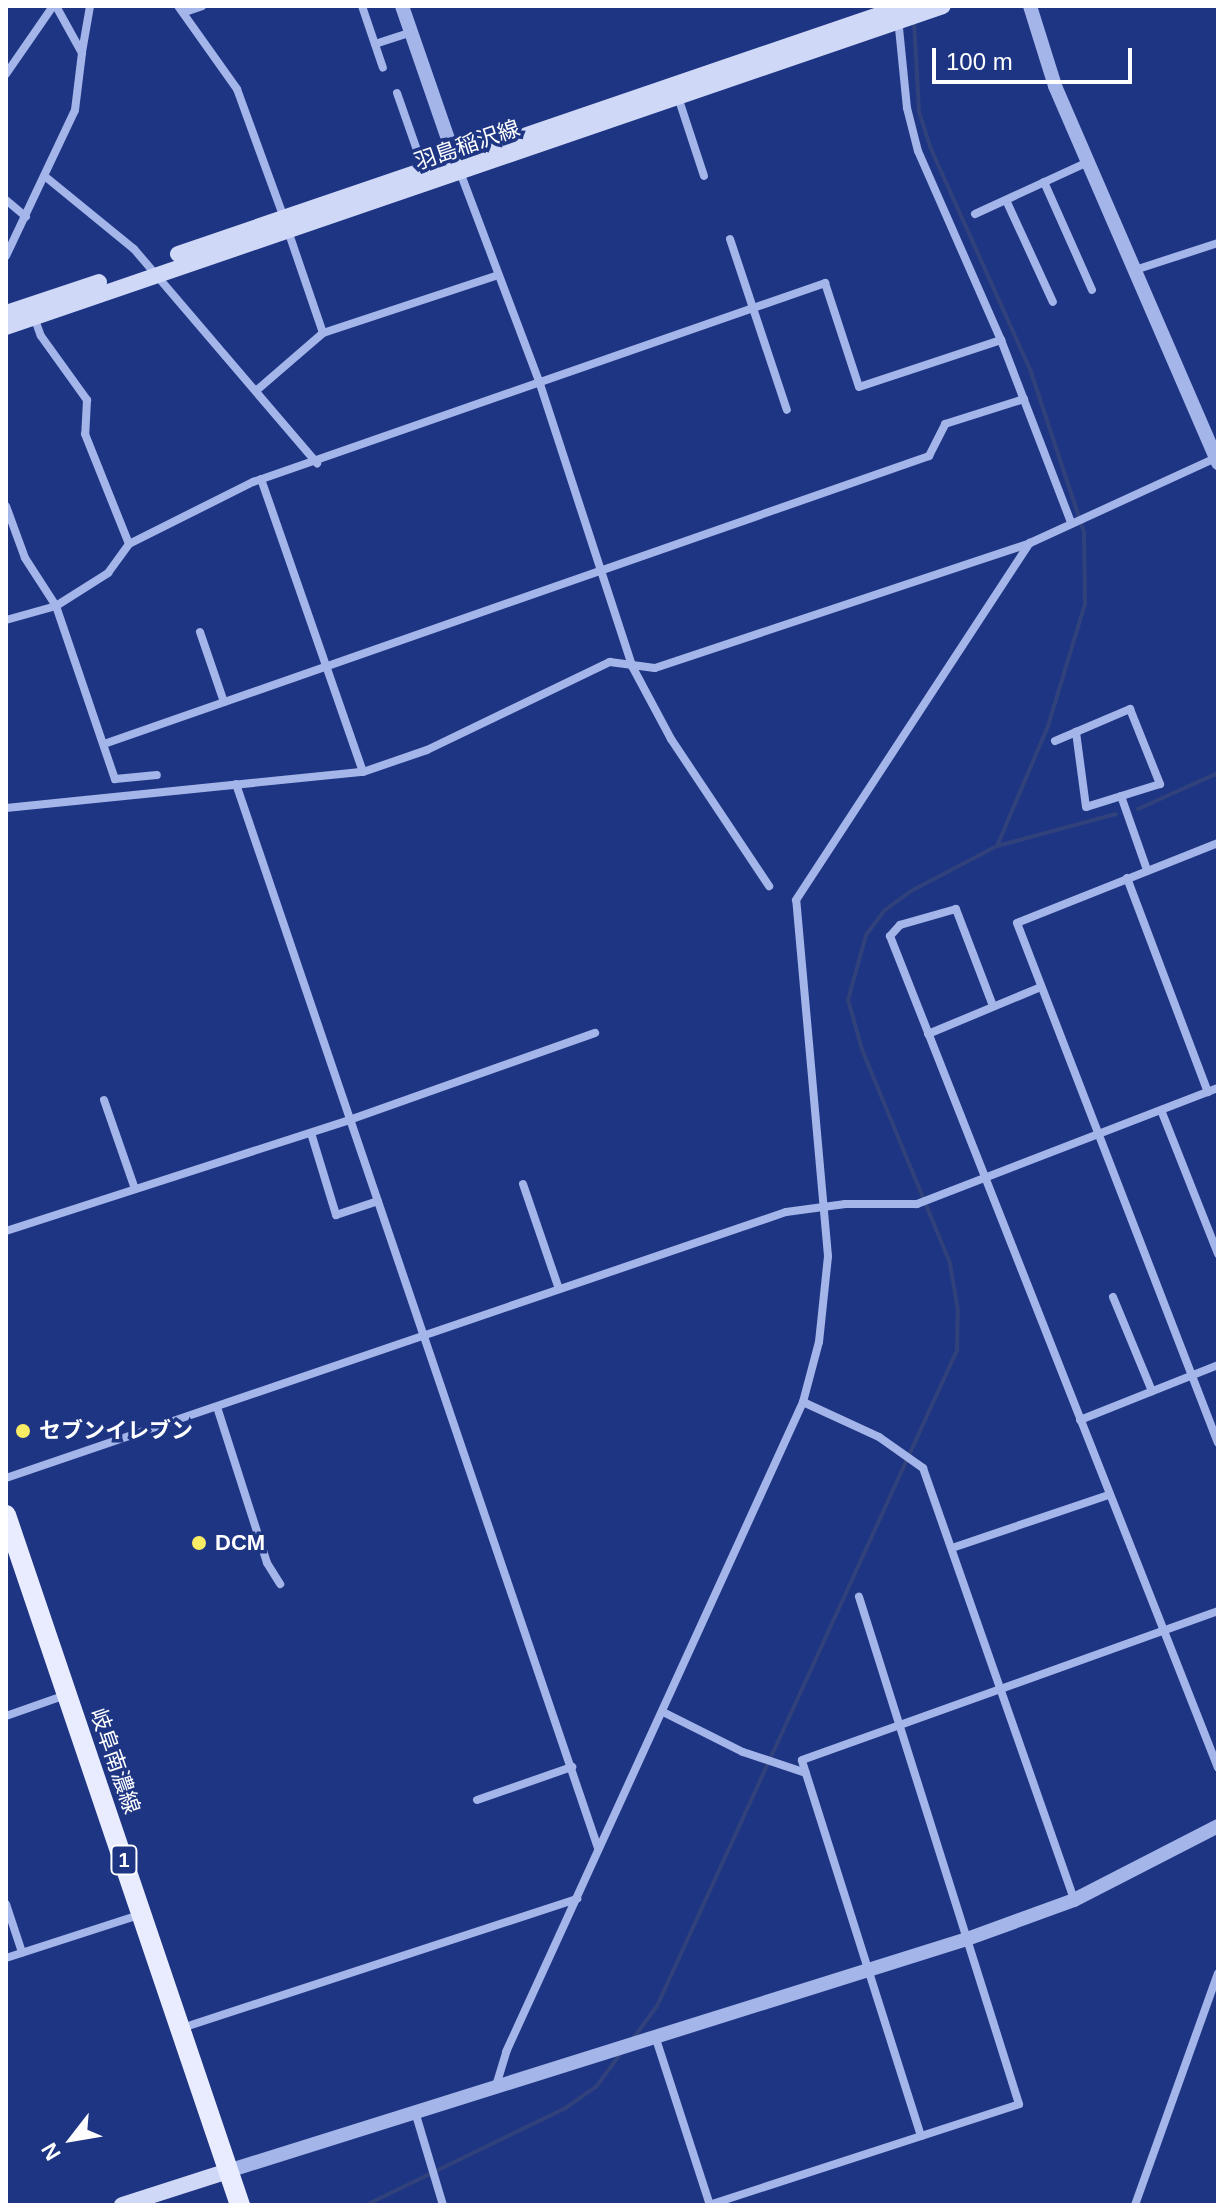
<!DOCTYPE html>
<html>
<head>
<meta charset="utf-8">
<style>
  body { margin:0 }
  #map { position:relative; width:1224px; height:2211px; overflow:hidden; background:#1e3583; font-family:Arial,"Noto Sans JP",sans-serif }
  div>[style] { position:absolute }
  .stream>* { height:4px; margin:-2px; padding:0 2px; transform-origin:2px; border-radius:2px; background:#30417b }
  .minor>* { height:8px; margin:-4px; padding:0 4px; transform-origin:4px; border-radius:4px; background:#a4b5e9 }
  .tertiary>* { height:14px; margin:-7px; padding:0 7px; transform-origin:7px; border-radius:7px; background:#a4b5e9 }
  .secondary>* { height:16px; margin:-8px; padding:0 8px; transform-origin:8px; border-radius:8px; background:#d0d8f7 }
  .primary>* { height:20px; margin:-10px; padding:0 10px; transform-origin:10px; border-radius:10px; background:#e8ecfe }
  .dots>* { width:22px; height:22px; translate:-50% -50%; box-sizing:border-box; border:4px solid #1e3583; border-radius:50% }
  span { translate:-50% -50%; white-space:nowrap; text-align:center; line-height:1.15; -webkit-text-stroke:7px #1e3583; paint-order:stroke }
  .shield-label span { padding:2px 6px; background:#1e3583; border:2px solid; border-radius:6px; -webkit-text-stroke-width:0 }
  .shield-label { font-size:20px; color:#fff; font-weight:700 }
  .street-label { font-size:22px; color:#fff }
  .poi-label { font-size:22px; color:#fff; font-weight:700 }
  .left { translate:0 -50%; text-align:left }
  .frame { position:absolute; inset:0; border:8px solid #fff; pointer-events:none }
  .north { position:absolute; left:32px; top:2099px; width:80px; height:80px; -webkit-text-stroke:6px #1e3583; paint-order:stroke; rotate:239deg; font-size:22px; font-weight:700; line-height:32px; text-align:center; color:#fff }
  .north::after { content:''; display:block; margin:auto; width:28px; height:36px; background:#fff; clip-path:polygon(50% 0,100% 100%,50% 72%,0 100%) }
  .scale { position:absolute; left:932px; top:48px; width:200px; height:36px; box-sizing:border-box; border:4px solid #fff; border-top:0; padding-left:10px; font-size:24px; line-height:28px; white-space:nowrap; color:#fff; -webkit-text-stroke:6px #1e3583; paint-order:stroke }
</style>
</head>
<body>
<div id="map">
  <div class="stream">
    <div style="left:914px;top:20px;width:92px;rotate:86.9deg"></div>
    <div style="left:919px;top:112px;width:39px;rotate:72deg"></div>
    <div style="left:931px;top:149px;width:244px;rotate:65.8deg"></div>
    <div style="left:1031px;top:372px;width:169px;rotate:71.7deg"></div>
    <div style="left:1084px;top:532px;width:72px;rotate:89.2deg"></div>
    <div style="left:1085px;top:604px;width:127px;rotate:106.9deg"></div>
    <div style="left:1048px;top:726px;width:130px;rotate:113deg"></div>
    <div style="left:1138px;top:809px;width:88px;rotate:-24.2deg"></div>
    <div style="left:632px;top:2040px;width:42px;rotate:-53.7deg"></div>
    <div style="left:657px;top:2006px;width:721px;rotate:-65.42deg"></div>
    <div style="left:957px;top:1350px;width:39px;rotate:-89deg"></div>
    <div style="left:958px;top:1311px;width:49px;rotate:-99.5deg"></div>
    <div style="left:950px;top:1263px;width:231px;rotate:-112.4deg"></div>
    <div style="left:862px;top:1049px;width:51px;rotate:-105.9deg"></div>
    <div style="left:848px;top:1000px;width:67px;rotate:-74.5deg"></div>
    <div style="left:866px;top:935px;width:31px;rotate:-53deg"></div>
    <div style="left:885px;top:910px;width:32px;rotate:-36deg"></div>
    <div style="left:911px;top:891px;width:97px;rotate:-27.6deg"></div>
    <div style="left:997px;top:846px;width:123px;rotate:-15.1deg"></div>
    <div style="left:366px;top:2205px;width:220px;rotate:-25.9deg"></div>
    <div style="left:564px;top:2109px;width:39px;rotate:-35deg"></div>
    <div style="left:596px;top:2087px;width:42px;rotate:-53.7deg"></div>
  </div>
  <div class="minor">
    <div style="left:178px;top:6px;width:102px;rotate:54.6deg"></div>
    <div style="left:237px;top:89px;width:137px;rotate:70deg"></div>
    <div style="left:362px;top:6px;width:65px;rotate:71.3deg"></div>
    <div style="left:185px;top:12px;width:18px;rotate:-19deg"></div>
    <div style="left:898px;top:18px;width:90px;rotate:84.3deg"></div>
    <div style="left:907px;top:108px;width:44px;rotate:75.7deg"></div>
    <div style="left:918px;top:151px;width:206px;rotate:66.3deg"></div>
    <div style="left:1001px;top:340px;width:195px;rotate:69deg"></div>
    <div style="left:375px;top:44px;width:38px;rotate:-18deg"></div>
    <div style="left:82px;top:52px;width:47px;rotate:-80.1deg"></div>
    <div style="left:6px;top:74px;width:83px;rotate:-55.3deg"></div>
    <div style="left:397px;top:93px;width:82px;rotate:70.7deg"></div>
    <div style="left:678px;top:97px;width:83px;rotate:71.8deg"></div>
    <div style="left:460px;top:172px;width:227px;rotate:69.3deg"></div>
    <div style="left:540px;top:384px;width:297px;rotate:71.9deg"></div>
    <div style="left:632px;top:666px;width:83px;rotate:61.9deg"></div>
    <div style="left:671px;top:739px;width:177px;rotate:56.3deg"></div>
    <div style="left:47px;top:178px;width:112px;rotate:39.2deg"></div>
    <div style="left:134px;top:249px;width:282px;rotate:49.5deg"></div>
    <div style="left:1044px;top:182px;width:118px;rotate:66deg"></div>
    <div style="left:6px;top:200px;width:26px;rotate:40deg"></div>
    <div style="left:1006px;top:200px;width:112px;rotate:65.3deg"></div>
    <div style="left:975px;top:214px;width:124px;rotate:-24.7deg"></div>
    <div style="left:730px;top:239px;width:180px;rotate:71.6deg"></div>
    <div style="left:6px;top:256px;width:161px;rotate:-64.7deg"></div>
    <div style="left:75px;top:110px;width:57px;rotate:-83deg"></div>
    <div style="left:82px;top:53px;width:54px;rotate:-119deg"></div>
    <div style="left:1138px;top:269px;width:84px;rotate:-18deg"></div>
    <div style="left:34px;top:317px;width:20px;rotate:70deg"></div>
    <div style="left:41px;top:336px;width:79px;rotate:54.3deg"></div>
    <div style="left:87px;top:400px;width:34px;rotate:93deg"></div>
    <div style="left:85px;top:434px;width:118px;rotate:68.2deg"></div>
    <div style="left:323px;top:333px;width:184px;rotate:-18.3deg"></div>
    <div style="left:257px;top:390px;width:87px;rotate:-40.8deg"></div>
    <div style="left:323px;top:333px;width:108px;rotate:-108.9deg"></div>
    <div style="left:261px;top:479px;width:310px;rotate:70.8deg"></div>
    <div style="left:6px;top:506px;width:55px;rotate:69.9deg"></div>
    <div style="left:25px;top:558px;width:57px;rotate:57.1deg"></div>
    <div style="left:56px;top:606px;width:183px;rotate:71.2deg"></div>
    <div style="left:115px;top:779px;width:42px;rotate:-5.4deg"></div>
    <div style="left:6px;top:620px;width:52px;rotate:-15.6deg"></div>
    <div style="left:56px;top:606px;width:62px;rotate:-32.4deg"></div>
    <div style="left:108px;top:573px;width:36px;rotate:-54deg"></div>
    <div style="left:129px;top:544px;width:139px;rotate:-26.6deg"></div>
    <div style="left:253px;top:482px;width:606px;rotate:-19.18deg"></div>
    <div style="left:825px;top:283px;width:109px;rotate:71.9deg"></div>
    <div style="left:859px;top:387px;width:150px;rotate:-18.3deg"></div>
    <div style="left:200px;top:632px;width:74px;rotate:71.1deg"></div>
    <div style="left:1055px;top:741px;width:23px;rotate:-23deg"></div>
    <div style="left:1076px;top:732px;width:59px;rotate:-23.1deg"></div>
    <div style="left:1130px;top:709px;width:81px;rotate:68.2deg"></div>
    <div style="left:1160px;top:784px;width:77px;rotate:162.7deg"></div>
    <div style="left:1086px;top:807px;width:76px;rotate:-97.6deg"></div>
    <div style="left:104px;top:744px;width:874px;rotate:-19.24deg"></div>
    <div style="left:929px;top:456px;width:36px;rotate:-63deg"></div>
    <div style="left:945px;top:424px;width:83px;rotate:-17.6deg"></div>
    <div style="left:236px;top:784px;width:1124px;rotate:71.21deg"></div>
    <div style="left:1121px;top:796px;width:78px;rotate:70.6deg"></div>
    <div style="left:6px;top:808px;width:359px;rotate:-5.8deg"></div>
    <div style="left:363px;top:772px;width:68px;rotate:-19deg"></div>
    <div style="left:427px;top:750px;width:203px;rotate:-25.7deg"></div>
    <div style="left:610px;top:662px;width:45px;rotate:7.6deg"></div>
    <div style="left:655px;top:668px;width:395px;rotate:-18.4deg"></div>
    <div style="left:1030px;top:543px;width:205px;rotate:-24.6deg"></div>
    <div style="left:1218px;top:843px;width:216px;rotate:158.3deg"></div>
    <div style="left:1017px;top:923px;width:557px;rotate:68.87deg"></div>
    <div style="left:1127px;top:878px;width:229px;rotate:69.3deg"></div>
    <div style="left:993px;top:1006px;width:104px;rotate:-110.9deg"></div>
    <div style="left:956px;top:909px;width:58px;rotate:164.1deg"></div>
    <div style="left:900px;top:925px;width:15px;rotate:132deg"></div>
    <div style="left:890px;top:936px;width:894px;rotate:68.48deg"></div>
    <div style="left:928px;top:1034px;width:122px;rotate:-22.6deg"></div>
    <div style="left:104px;top:1100px;width:94px;rotate:70.8deg"></div>
    <div style="left:1161px;top:1110px;width:155px;rotate:68.4deg"></div>
    <div style="left:311px;top:1133px;width:86px;rotate:73deg"></div>
    <div style="left:336px;top:1215px;width:44px;rotate:-18.4deg"></div>
    <div style="left:523px;top:1184px;width:111px;rotate:71.1deg"></div>
    <div style="left:6px;top:1231px;width:364px;rotate:-17.9deg"></div>
    <div style="left:352px;top:1119px;width:258px;rotate:-19.5deg"></div>
    <div style="left:1113px;top:1297px;width:102px;rotate:67.5deg"></div>
    <div style="left:803px;top:1402px;width:84px;rotate:24.7deg"></div>
    <div style="left:879px;top:1437px;width:54px;rotate:35.2deg"></div>
    <div style="left:923px;top:1468px;width:458px;rotate:70.7deg"></div>
    <div style="left:217px;top:1407px;width:164px;rotate:72.2deg"></div>
    <div style="left:267px;top:1563px;width:25px;rotate:58deg"></div>
    <div style="left:1080px;top:1420px;width:149px;rotate:-21.7deg"></div>
    <div style="left:6px;top:1478px;width:824px;rotate:-18.83deg"></div>
    <div style="left:786px;top:1212px;width:60px;rotate:-7.7deg"></div>
    <div style="left:845px;top:1204px;width:72px"></div>
    <div style="left:917px;top:1204px;width:323px;rotate:-21.1deg"></div>
    <div style="left:952px;top:1548px;width:166px;rotate:-18.7deg"></div>
    <div style="left:665px;top:1713px;width:87px;rotate:26.6deg"></div>
    <div style="left:743px;top:1752px;width:66px;rotate:18.4deg"></div>
    <div style="left:6px;top:1716px;width:64px;rotate:-19.3deg"></div>
    <div style="left:477px;top:1800px;width:101px;rotate:-19.2deg"></div>
    <div style="left:6px;top:1904px;width:51px;rotate:71.6deg"></div>
    <div style="left:6px;top:1958px;width:143px;rotate:-17.9deg"></div>
    <div style="left:182px;top:2028px;width:416px;rotate:-18.1deg"></div>
    <div style="left:656px;top:2039px;width:175px;rotate:72deg"></div>
    <div style="left:495px;top:2089px;width:39px;rotate:-73deg"></div>
    <div style="left:506px;top:2052px;width:715px;rotate:-65.44deg"></div>
    <div style="left:803px;top:1402px;width:62px;rotate:-75.1deg"></div>
    <div style="left:819px;top:1342px;width:86px;rotate:-84deg"></div>
    <div style="left:828px;top:1256px;width:357px;rotate:-95.1deg"></div>
    <div style="left:796px;top:900px;width:427px;rotate:-56.8deg"></div>
    <div style="left:416px;top:2115px;width:94px;rotate:73.3deg"></div>
    <div style="left:921px;top:2136px;width:394px;rotate:-107.6deg"></div>
    <div style="left:802px;top:1760px;width:442px;rotate:-19.7deg"></div>
    <div style="left:709px;top:2205px;width:326px;rotate:-18deg"></div>
    <div style="left:1019px;top:2104px;width:532px;rotate:-107.51deg"></div>
    <div style="left:1135px;top:2205px;width:246px;rotate:-70.3deg"></div>
  </div>
  <div class="tertiary">
    <div style="left:402px;top:6px;width:171px;rotate:70.9deg"></div>
    <div style="left:1030px;top:6px;width:84px;rotate:72.6deg"></div>
    <div style="left:1055px;top:86px;width:411px;rotate:66.6deg"></div>
    <div style="left:228px;top:2171px;width:775px;rotate:-17.43deg"></div>
    <div style="left:967px;top:1939px;width:114px;rotate:-20deg"></div>
    <div style="left:1074px;top:1900px;width:162px;rotate:-27.2deg"></div>
  </div>
  <div class="secondary">
    <div style="left:178px;top:254px;width:768px;rotate:-18.84deg"></div>
    <div style="left:6px;top:313px;width:98px;rotate:-18.4deg"></div>
    <div style="left:6px;top:327px;width:990px;rotate:-18.91deg"></div>
    <div style="left:122px;top:2205px;width:111px;rotate:-17.8deg"></div>
  </div>
  <div class="primary">
    <div style="left:6px;top:1515px;width:729px;rotate:71.27deg"></div>
  </div>
  <div class="dots">
    <div style="left:23px;top:1431px;background:#f8ec64"></div>
    <div style="left:199px;top:1543px;background:#f8ec64"></div>
  </div>
  <div class="shield-label">
    <span style="left:124px;top:1860px">1</span>
  </div>
  <div class="street-label">
    <span style="left:467px;top:145px;rotate:-19deg">羽島稲沢線</span>
    <span style="left:115px;top:1761px;rotate:71deg">岐阜南濃線</span>
  </div>
  <div class="poi-label">
    <span class="left" style="left:39px;top:1431px">セブンイレブン</span>
    <span class="left" style="left:215px;top:1543px">DCM</span>
  </div>
  <div class="frame"></div>
  <div class="north">N</div>
  <div class="scale">100 m</div>
</div>
</body>
</html>
